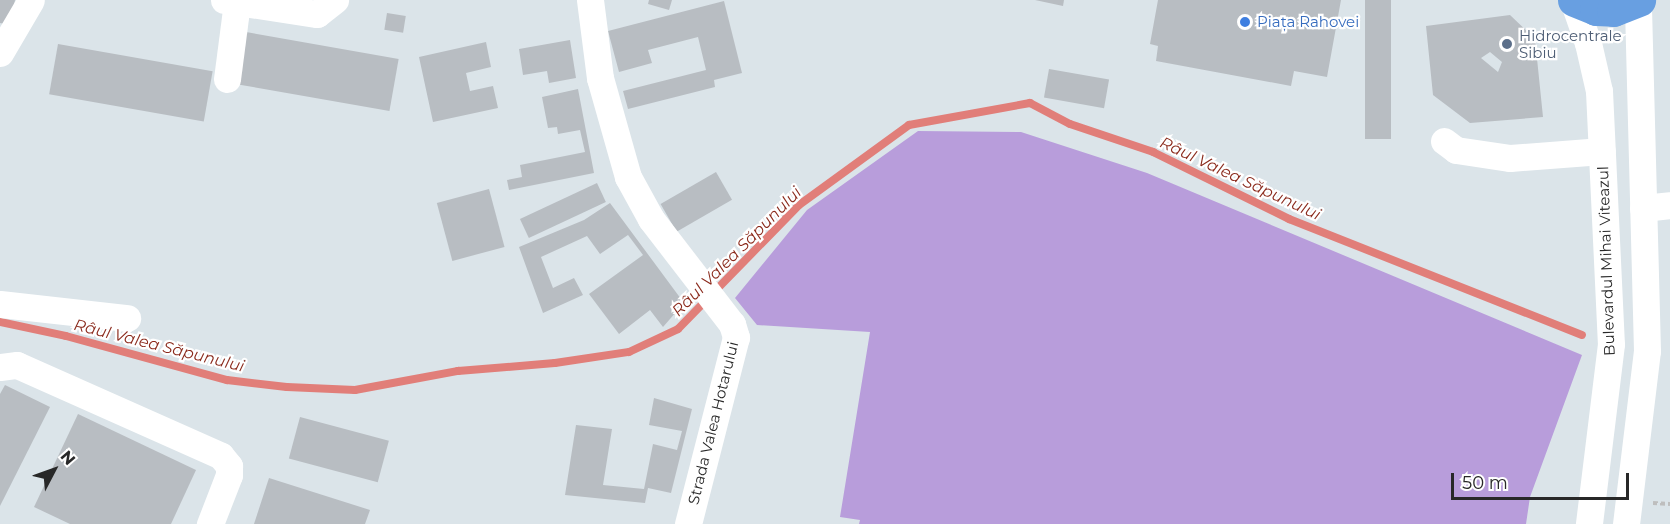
<!DOCTYPE html>
<html>
<head>
<meta charset="utf-8">
<style>
  body { margin:0 }
  #map { position:relative; width:1670px; height:524px; overflow:hidden; background:#dbe4e9; font-family:Montserrat,sans-serif }
  div>[style] { position:absolute }
  .green>* { inset:0; background:#b89ddb }
  .stream>* { height:8px; margin:-4px; padding:0 4px; transform-origin:4px; border-radius:4px; background:#e17e79 }
  .building>* { inset:0; background:#b8bdc2; transform-origin:0 0 }
  .path>* { height:4px; margin-top:-2px; transform-origin:0; background:repeating-linear-gradient(90deg,#bebebe 0 4.5px,transparent 0 7.5px) }
  .minor>* { height:27px; margin:-13.5px; padding:0 13.5px; transform-origin:13.5px; border-radius:13.5px; background:#fff }
  .major>* { height:33px; margin:-16.5px; padding:0 16.5px; transform-origin:16.5px; border-radius:16.5px; background:#689fe1 }
  .dots>* { width:16px; height:16px; translate:-50% -50%; box-sizing:border-box; border:3px solid #fff; border-radius:50% }
  span { translate:-50% -50%; white-space:nowrap; text-align:center; line-height:1.15; -webkit-text-stroke:4.5px #fff; paint-order:stroke }
  .shop-label { font-size:15px; color:#366cbe }
  .left { translate:0 -50%; text-align:left }
  .service-label { font-size:15px; color:#4e5e75 }
  .street-label { font-size:15px; color:#282828 }
  .water-label { font-size:16px; color:#8a291b; font-style:italic }
  .north { position:absolute; left:24px; top:440px; width:60px; height:60px; -webkit-text-stroke:4px #fff; paint-order:stroke; rotate:49deg; font-size:16px; font-weight:700; line-height:24px; text-align:center; color:#282828 }
  .north::after { content:''; display:block; margin:auto; width:21px; height:27px; background:#282828; clip-path:polygon(50% 0,100% 100%,50% 72%,0 100%) }
  .scale { position:absolute; left:1451px; top:473px; width:178px; height:27px; box-sizing:border-box; border:3px solid #282828; border-top:0; padding-left:8px; font-size:18px; line-height:21px; white-space:nowrap; color:#282828; -webkit-text-stroke:4px #fff; paint-order:stroke }
</style>
</head>
<body>
<div id="map">
  <div class="green">
    <div style="clip-path:polygon(918px 131px,1021px 132px,1147px 173px,1582px 355px,1530px 497px,1526px 524px,859px 524px,860px 520px,840px 517px,870px 332px,757px 325px,735px 298px,807px 210px)"></div>
  </div>
  <div class="stream">
    <div style="left:0;top:322px;width:67px;rotate:12deg"></div>
    <div style="left:66px;top:336px;width:167px;rotate:15.3deg"></div>
    <div style="left:227px;top:380px;width:60px;rotate:6.7deg"></div>
    <div style="left:287px;top:387px;width:68px;rotate:2.5deg"></div>
    <div style="left:355px;top:390px;width:105px;rotate:-10.5deg"></div>
    <div style="left:458px;top:371px;width:97px;rotate:-4.7deg"></div>
    <div style="left:555px;top:363px;width:75px;rotate:-8.5deg"></div>
    <div style="left:629px;top:352px;width:54px;rotate:-25.1deg"></div>
    <div style="left:678px;top:329px;width:173px;rotate:-45.7deg"></div>
    <div style="left:799px;top:205px;width:136px;rotate:-36deg"></div>
    <div style="left:909px;top:125px;width:123px;rotate:-10.3deg"></div>
    <div style="left:1030px;top:103px;width:45px;rotate:27.7deg"></div>
    <div style="left:1070px;top:124px;width:88px;rotate:18.6deg"></div>
    <div style="left:1153px;top:152px;width:152px;rotate:26.2deg"></div>
    <div style="left:1289px;top:219px;width:315px;rotate:21.6deg"></div>
  </div>
  <div class="building">
    <div style="clip-path:polygon(0 0,15px 0,10px 25px,0 23px)"></div>
    <div style="clip-path:polygon(649px 0,672px 0,669px 10px,648px 4px)"></div>
    <div style="clip-path:polygon(1035px 0,1064px 0,1063px 6px)"></div>
    <div style="clip-path:polygon(1158px 0,1341px 0,1327px 77px,1294px 71px,1291px 86px,1156px 61px,1158px 46px,1150px 44px)"></div>
    <div style="left:1365px;top:0;width:26px;height:139px"></div>
    <div style="clip-path:polygon(724px 1px,742px 73px,714px 80px,715px 87px,628px 109px,623px 91px,706px 70px,698px 37px,648px 50px,652px 63px,619px 72px,608px 31px)"></div>
    <div style="left:387px;top:13px;width:19px;height:17px;rotate:9deg"></div>
    <div style="clip-path:polygon(evenodd,1510px 15px,1535px 39px,1543px 117px,1470px 123px,1433px 95px,1426px 26px,1510px 15px,1490px 52px,1502px 62px,1498px 72px,1481px 58px,1490px 52px)"></div>
    <div style="left:246px;top:32px;width:155px;height:53px;rotate:10deg"></div>
    <div style="clip-path:polygon(570px 40px,576px 78px,549px 83px,547px 71px,523px 75px,519px 49px)"></div>
    <div style="clip-path:polygon(486px 42px,491px 67px,466px 73px,470px 91px,493px 86px,498px 108px,433px 122px,419px 57px)"></div>
    <div style="left:58px;top:44px;width:157px;height:51px;rotate:10deg"></div>
    <div style="left:1049px;top:69px;width:61px;height:29px;rotate:10deg"></div>
    <div style="clip-path:polygon(578px 89px,594px 173px,509px 190px,507px 180px,522px 177px,520px 165px,585px 152px,580px 130px,558px 134px,557px 127px,548px 128px,542px 97px)"></div>
    <div style="left:716px;top:172px;width:32px;height:64px;rotate:60deg"></div>
    <div style="left:597px;top:183px;width:21px;height:85px;rotate:65deg"></div>
    <div style="left:489px;top:189px;width:60px;height:54px;rotate:75deg"></div>
    <div style="clip-path:polygon(610px 203px,684px 303px,663px 327px,650px 310px,619px 334px,589px 294px,643px 255px,628px 235px,600px 254px,587px 236px,541px 257px,553px 288px,574px 278px,583px 295px,543px 313px,519px 247px,584px 220px)"></div>
    <div style="clip-path:polygon(5px 385px,50px 407px,0 506px,0 394px)"></div>
    <div style="clip-path:polygon(654px 398px,692px 409px,671px 493px,648px 488px,645px 503px,565px 495px,576px 425px,612px 429px,603px 485px,644px 489px,653px 444px,677px 450px,682px 431px,649px 425px)"></div>
    <div style="clip-path:polygon(78px 414px,196px 470px,171px 524px,70px 524px,34px 507px)"></div>
    <div style="left:300px;top:417px;width:92px;height:43px;rotate:15deg"></div>
    <div style="clip-path:polygon(269px 478px,370px 510px,365px 524px,254px 524px)"></div>
  </div>
  <div class="path">
    <div style="left:1653px;top:503px;width:17px;rotate:3deg"></div>
  </div>
  <div class="minor">
    <div style="left:224px;top:0;width:94px;rotate:8.6deg"></div>
    <div style="left:317px;top:14px;width:23px;rotate:-38deg"></div>
    <div style="left:590px;top:0;width:79px;rotate:82.7deg"></div>
    <div style="left:600px;top:78px;width:103px;rotate:74.2deg"></div>
    <div style="left:628px;top:177px;width:48px;rotate:61.3deg"></div>
    <div style="left:651px;top:219px;width:133px;rotate:52.4deg"></div>
    <div style="left:732px;top:324px;width:14px;rotate:73deg"></div>
    <div style="left:736px;top:337px;width:193px;rotate:104.4deg"></div>
    <div style="left:1573px;top:0;width:46px;rotate:70.8deg"></div>
    <div style="left:1588px;top:43px;width:49px;rotate:77.1deg"></div>
    <div style="left:1599px;top:91px;width:253px;rotate:87.3deg"></div>
    <div style="left:1611px;top:344px;width:181px;rotate:97deg"></div>
    <div style="left:0;top:53px;width:61px;rotate:-59.7deg"></div>
    <div style="left:227px;top:79px;width:78px;rotate:-82.6deg"></div>
    <div style="left:1444px;top:141px;width:15px;rotate:37deg"></div>
    <div style="left:1456px;top:150px;width:55px;rotate:8.4deg"></div>
    <div style="left:1510px;top:158px;width:92px;rotate:-4.4deg"></div>
    <div style="left:1643px;top:208px;width:27px;rotate:-6deg"></div>
    <div style="left:0;top:304px;width:128px;rotate:6.3deg"></div>
    <div style="left:0;top:367px;width:17px;rotate:-7deg"></div>
    <div style="left:17px;top:365px;width:223px;rotate:24deg"></div>
    <div style="left:221px;top:456px;width:13px;rotate:51deg"></div>
    <div style="left:229px;top:466px;width:9px;rotate:90deg"></div>
    <div style="left:229px;top:475px;width:53px;rotate:111.2deg"></div>
    <div style="left:1626px;top:524px;width:174px;rotate:-83.1deg"></div>
    <div style="left:1647px;top:351px;width:350px;rotate:-91.5deg"></div>
  </div>
  <div class="major">
    <div style="left:1574px;top:0;width:24px;rotate:22deg"></div>
    <div style="left:1596px;top:9px;width:17px;rotate:3deg"></div>
    <div style="left:1613px;top:10px;width:28px;rotate:-21deg"></div>
  </div>
  <div class="dots">
    <div style="left:1245px;top:22px;background:#3f7fe0"></div>
    <div style="left:1507px;top:44px;background:#5c6f8a"></div>
  </div>
  <div class="shop-label">
    <span class="left" style="left:1257px;top:22px">Piața Rahovei</span>
  </div>
  <div class="service-label">
    <span class="left" style="left:1519px;top:44px">Hidrocentrale<br>Sibiu</span>
  </div>
  <div class="street-label">
    <span style="left:1606px;top:261px;rotate:-92deg">Bulevardul Mihai Viteazul</span>
    <span style="left:713px;top:423px;rotate:-76deg">Strada Valea Hotarului</span>
  </div>
  <div class="water-label">
    <span style="left:1240px;top:179px;rotate:25deg">Râul Valea Săpunului</span>
    <span style="left:737px;top:252px;rotate:-45deg">Râul Valea Săpunului</span>
    <span style="left:159px;top:346px;rotate:14deg">Râul Valea Săpunului</span>
  </div>
  <div class="north">N</div>
  <div class="scale">50 m</div>
</div>
</body>
</html>
